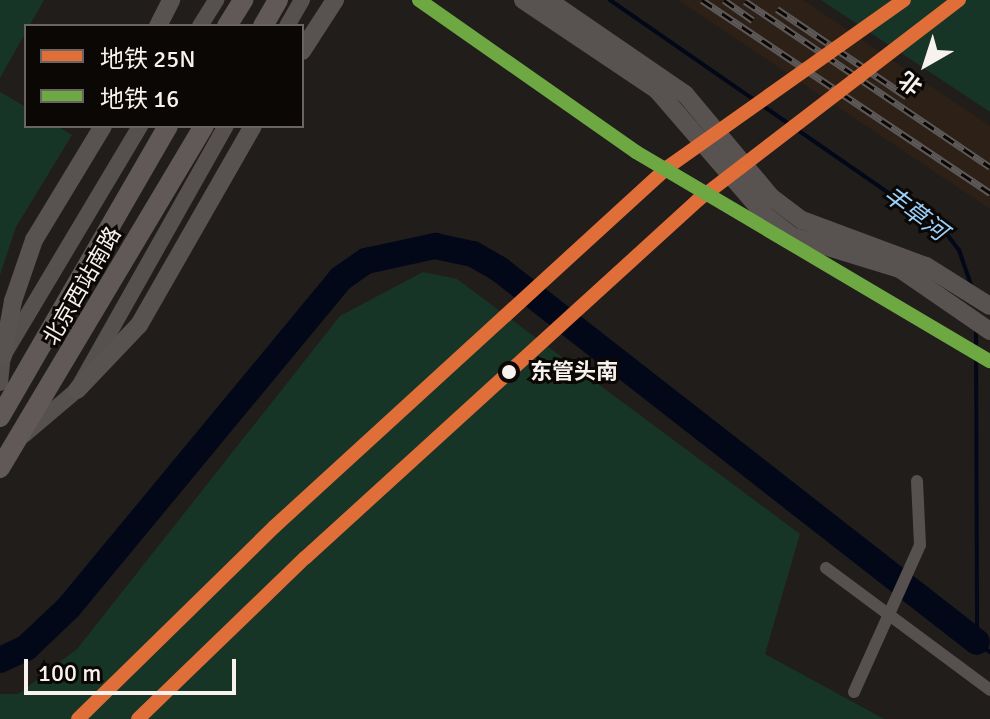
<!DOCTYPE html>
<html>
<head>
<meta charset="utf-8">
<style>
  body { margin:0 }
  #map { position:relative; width:990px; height:719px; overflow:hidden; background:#201d1a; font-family:Signika,"Noto Sans SC",sans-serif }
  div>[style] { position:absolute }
  .built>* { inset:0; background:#2c2017 }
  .green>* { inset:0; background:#173527 }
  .stream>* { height:4px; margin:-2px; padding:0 2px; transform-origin:2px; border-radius:2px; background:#030818 }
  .river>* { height:26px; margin:-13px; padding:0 13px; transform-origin:13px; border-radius:13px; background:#030818 }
  .minor>* { height:12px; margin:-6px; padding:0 6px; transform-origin:6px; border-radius:6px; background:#56504e }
  .tertiary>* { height:16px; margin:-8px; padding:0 8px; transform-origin:8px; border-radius:8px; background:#56504e }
  .secondary>* { height:18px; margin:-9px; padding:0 9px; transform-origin:9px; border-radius:9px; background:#585250 }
  .primary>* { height:20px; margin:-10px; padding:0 10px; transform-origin:10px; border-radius:10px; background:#615957 }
  .rail>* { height:7px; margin-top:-3.5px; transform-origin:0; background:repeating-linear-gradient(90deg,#0b0705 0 12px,#5d5958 0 24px); box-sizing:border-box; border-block:2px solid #5d5958 }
  .metro-1>* { height:14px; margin:-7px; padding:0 7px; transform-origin:7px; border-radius:7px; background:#e06e38 }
  .metro-2>* { height:14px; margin:-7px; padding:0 7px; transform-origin:7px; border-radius:7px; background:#6da843 }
  .dots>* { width:22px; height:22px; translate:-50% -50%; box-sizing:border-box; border:4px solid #0b0705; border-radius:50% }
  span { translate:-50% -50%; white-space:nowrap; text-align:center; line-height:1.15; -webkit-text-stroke:6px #0b0705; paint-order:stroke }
  .street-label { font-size:22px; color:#f8f2ee }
  .stop-label { font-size:22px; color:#f8f2ee; font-weight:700 }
  .left { translate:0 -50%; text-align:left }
  .water-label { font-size:24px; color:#9cd1fd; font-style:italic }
  .legend { position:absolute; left:24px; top:24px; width:280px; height:104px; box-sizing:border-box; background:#0b0705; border:2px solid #6a6562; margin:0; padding:10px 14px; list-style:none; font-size:24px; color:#f8f2ee }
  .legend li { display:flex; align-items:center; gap:16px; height:40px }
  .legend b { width:40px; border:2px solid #6a6562 }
  .north { position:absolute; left:886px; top:24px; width:80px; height:80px; -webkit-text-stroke:6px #0b0705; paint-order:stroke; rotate:219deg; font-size:22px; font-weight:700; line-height:32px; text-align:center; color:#f8f2ee }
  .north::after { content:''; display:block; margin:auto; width:28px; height:36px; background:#f8f2ee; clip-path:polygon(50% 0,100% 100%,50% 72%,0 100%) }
  .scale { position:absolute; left:24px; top:659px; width:212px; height:36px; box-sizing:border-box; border:4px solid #f8f2ee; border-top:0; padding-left:10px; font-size:24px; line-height:28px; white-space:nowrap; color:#f8f2ee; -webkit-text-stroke:6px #0b0705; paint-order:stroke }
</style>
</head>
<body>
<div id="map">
  <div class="built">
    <div style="clip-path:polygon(678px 0,803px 0,990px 126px,990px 209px)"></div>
  </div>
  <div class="green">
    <div style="clip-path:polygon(0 0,44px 0,0 78px)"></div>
    <div style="clip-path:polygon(821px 0,990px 0,990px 112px)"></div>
    <div style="clip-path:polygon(0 92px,26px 107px,26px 126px,57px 126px,72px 135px,16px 227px,0 275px)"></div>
    <div style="clip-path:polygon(423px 272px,457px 279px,800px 534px,765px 654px,884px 719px,0 719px,0 694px,18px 694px,77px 649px,340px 316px)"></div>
  </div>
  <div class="stream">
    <div style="left:610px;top:0;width:409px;rotate:34.7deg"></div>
    <div style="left:946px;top:233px;width:21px;rotate:53deg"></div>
    <div style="left:959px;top:250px;width:37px;rotate:71deg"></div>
    <div style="left:976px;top:329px;width:313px;rotate:89.8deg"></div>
    <div style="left:977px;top:642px;width:16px;rotate:38deg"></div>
  </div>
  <div class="river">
    <div style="left:0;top:660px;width:29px;rotate:-25deg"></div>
    <div style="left:26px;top:648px;width:59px;rotate:-43.6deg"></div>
    <div style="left:69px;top:607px;width:425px;rotate:-50.4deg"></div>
    <div style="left:340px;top:279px;width:32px;rotate:-35deg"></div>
    <div style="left:366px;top:261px;width:71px;rotate:-12.3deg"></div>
    <div style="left:435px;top:246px;width:39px;rotate:12deg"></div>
    <div style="left:473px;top:254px;width:30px;rotate:30deg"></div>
    <div style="left:499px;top:269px;width:606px;rotate:37.97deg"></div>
  </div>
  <div class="minor">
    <div style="left:826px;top:568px;width:204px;rotate:36.6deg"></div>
    <div style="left:854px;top:692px;width:161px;rotate:-65.8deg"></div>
    <div style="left:920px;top:545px;width:64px;rotate:-92.7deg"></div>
  </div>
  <div class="tertiary">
    <div style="left:200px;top:26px;width:31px;rotate:-58deg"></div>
    <div style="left:287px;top:26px;width:30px;rotate:-60deg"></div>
    <div style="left:0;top:383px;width:27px;rotate:-84deg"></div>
    <div style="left:3px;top:356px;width:268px;rotate:-59.2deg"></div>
    <div style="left:24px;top:435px;width:70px;rotate:-40.3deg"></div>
    <div style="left:77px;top:390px;width:303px;rotate:-60.6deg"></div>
  </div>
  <div class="secondary">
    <div style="left:523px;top:0;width:161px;rotate:33.9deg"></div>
    <div style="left:657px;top:90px;width:165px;rotate:49.2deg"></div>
    <div style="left:765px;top:215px;width:34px;rotate:38deg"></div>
    <div style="left:792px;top:236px;width:113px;rotate:17deg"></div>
    <div style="left:900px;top:269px;width:109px;rotate:34.6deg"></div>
    <div style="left:548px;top:0;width:166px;rotate:34.5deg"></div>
    <div style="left:685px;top:94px;width:134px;rotate:50.1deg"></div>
    <div style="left:771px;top:197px;width:39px;rotate:37deg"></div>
    <div style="left:802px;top:220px;width:132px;rotate:20.4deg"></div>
    <div style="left:926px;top:266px;width:75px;rotate:32deg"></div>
    <div style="left:158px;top:26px;width:29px;rotate:-63deg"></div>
    <div style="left:302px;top:51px;width:61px;rotate:-57.1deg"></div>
    <div style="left:3px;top:356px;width:56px;rotate:-79.7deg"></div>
    <div style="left:13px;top:301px;width:65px;rotate:-71deg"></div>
    <div style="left:34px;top:240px;width:133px;rotate:-58.8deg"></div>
    <div style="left:77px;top:390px;width:90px;rotate:-46.4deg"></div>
    <div style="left:139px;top:325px;width:229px;rotate:-60.2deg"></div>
  </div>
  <div class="primary">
    <div style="left:227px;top:26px;width:31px;rotate:-58deg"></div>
    <div style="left:263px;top:26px;width:30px;rotate:-60deg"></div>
    <div style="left:0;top:417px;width:336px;rotate:-60deg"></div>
    <div style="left:0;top:468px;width:398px;rotate:-59.2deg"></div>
  </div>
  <div class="rail">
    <div style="left:702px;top:0;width:347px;rotate:33.8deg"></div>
    <div style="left:724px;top:0;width:35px;rotate:35deg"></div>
    <div style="left:745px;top:1px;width:296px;rotate:34.1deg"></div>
    <div style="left:777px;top:9px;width:156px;rotate:34deg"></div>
  </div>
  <div class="metro-1">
    <div style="left:78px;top:719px;width:274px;rotate:-44.4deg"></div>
    <div style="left:274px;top:527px;width:534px;rotate:-42.42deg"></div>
    <div style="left:668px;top:167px;width:289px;rotate:-35.3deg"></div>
    <div style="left:138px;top:719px;width:232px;rotate:-44deg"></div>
    <div style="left:305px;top:558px;width:532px;rotate:-42.33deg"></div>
    <div style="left:698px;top:200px;width:329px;rotate:-37.5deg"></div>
  </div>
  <div class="metro-2">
    <div style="left:419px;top:0;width:265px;rotate:35deg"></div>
    <div style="left:636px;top:152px;width:411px;rotate:30.6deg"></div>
  </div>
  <div class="dots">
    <div style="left:509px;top:372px;background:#f8f2ee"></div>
  </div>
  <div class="street-label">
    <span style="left:82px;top:286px;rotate:-60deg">北京西站南路</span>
  </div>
  <div class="stop-label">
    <span class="left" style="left:530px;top:372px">东管头南</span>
  </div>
  <div class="water-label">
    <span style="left:915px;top:214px;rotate:37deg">丰草河</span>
  </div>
  <ul class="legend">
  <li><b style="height:10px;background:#e06e38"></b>地铁 25N</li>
  <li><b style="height:10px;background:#6da843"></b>地铁 16</li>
  </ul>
  <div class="north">北</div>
  <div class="scale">100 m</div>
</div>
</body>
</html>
